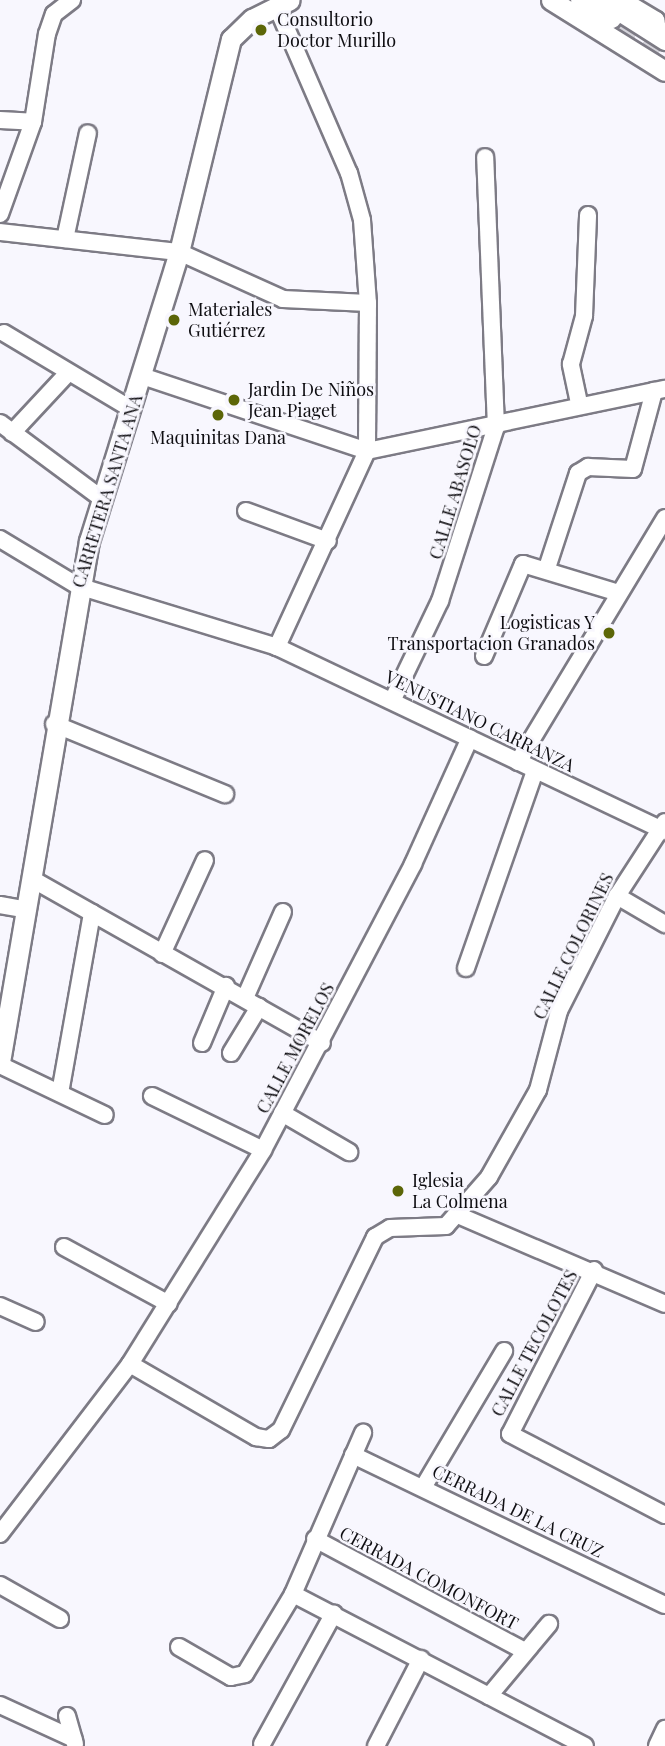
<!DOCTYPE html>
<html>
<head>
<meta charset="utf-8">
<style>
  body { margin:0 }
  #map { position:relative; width:665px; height:1746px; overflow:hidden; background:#f8f7fe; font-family:"Playfair Display",serif }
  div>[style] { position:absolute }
  .major-tunnel>* { height:19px; margin-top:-9.5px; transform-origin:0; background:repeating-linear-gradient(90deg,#d5d4db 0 19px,transparent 0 29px) }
  .roads { filter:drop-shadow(2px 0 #7d7b85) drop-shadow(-2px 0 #7d7b85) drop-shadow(0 2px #7d7b85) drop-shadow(0 -2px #7d7b85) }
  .minor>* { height:16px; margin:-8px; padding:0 8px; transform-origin:8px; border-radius:8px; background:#fff }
  .major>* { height:19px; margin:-9.5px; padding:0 9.5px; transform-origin:9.5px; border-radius:9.5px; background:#fff }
  .dots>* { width:19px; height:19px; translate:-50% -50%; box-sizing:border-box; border:4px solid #f8f7fe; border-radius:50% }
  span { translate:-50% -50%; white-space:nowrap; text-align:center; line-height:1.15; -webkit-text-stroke:5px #f8f7fe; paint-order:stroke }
  .poi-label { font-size:18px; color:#0f0e12 }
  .left { translate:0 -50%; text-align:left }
  .right { translate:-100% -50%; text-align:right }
  .street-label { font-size:18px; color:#0f0e12 }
</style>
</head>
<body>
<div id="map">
  <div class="major-tunnel">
    <div style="left:593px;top:13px;width:85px;rotate:32.6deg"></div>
  </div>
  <div class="roads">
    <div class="minor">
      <div style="left:623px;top:0;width:39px;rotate:31deg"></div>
      <div style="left:656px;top:20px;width:17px;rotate:77deg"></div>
      <div style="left:277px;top:7px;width:181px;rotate:66.6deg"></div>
      <div style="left:349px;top:173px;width:49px;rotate:74.5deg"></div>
      <div style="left:362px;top:220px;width:83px;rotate:85.9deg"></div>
      <div style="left:368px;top:303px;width:148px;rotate:90.4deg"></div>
      <div style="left:367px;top:451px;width:216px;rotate:114.7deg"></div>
      <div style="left:0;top:120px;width:33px;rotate:3deg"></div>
      <div style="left:0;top:214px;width:98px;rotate:-70.3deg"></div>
      <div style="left:33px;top:122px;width:89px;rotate:-81deg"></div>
      <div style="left:47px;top:34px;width:21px;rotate:-71deg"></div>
      <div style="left:54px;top:14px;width:23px;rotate:-38deg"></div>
      <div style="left:0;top:232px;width:180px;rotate:6.4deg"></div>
      <div style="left:179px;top:252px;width:114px;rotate:24.3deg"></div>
      <div style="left:283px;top:299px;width:85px;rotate:2.7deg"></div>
      <div style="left:65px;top:239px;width:108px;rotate:-77.8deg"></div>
      <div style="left:4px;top:333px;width:148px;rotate:30.9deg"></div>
      <div style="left:142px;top:376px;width:237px;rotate:18.4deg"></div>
      <div style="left:367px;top:451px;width:304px;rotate:-11.8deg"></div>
      <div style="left:579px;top:403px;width:40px;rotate:-102deg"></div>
      <div style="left:571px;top:364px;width:50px;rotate:-74.8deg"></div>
      <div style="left:584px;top:316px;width:101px;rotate:-87.7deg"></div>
      <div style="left:0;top:423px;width:126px;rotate:36.6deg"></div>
      <div style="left:12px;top:433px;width:82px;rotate:-47deg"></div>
      <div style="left:246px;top:511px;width:87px;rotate:20.1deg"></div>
      <div style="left:0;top:539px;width:91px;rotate:31.1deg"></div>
      <div style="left:78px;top:586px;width:208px;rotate:17deg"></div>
      <div style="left:277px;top:647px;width:429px;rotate:25.4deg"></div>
      <div style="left:547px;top:568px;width:100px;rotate:-71.9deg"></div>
      <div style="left:578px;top:473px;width:12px;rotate:-31deg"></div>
      <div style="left:588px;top:467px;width:45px;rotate:2.5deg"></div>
      <div style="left:633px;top:469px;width:81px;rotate:-74.9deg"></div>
      <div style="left:484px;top:656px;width:100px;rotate:-67deg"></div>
      <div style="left:523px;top:564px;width:97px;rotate:16.8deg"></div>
      <div style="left:393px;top:699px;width:109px;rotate:-64.4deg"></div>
      <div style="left:440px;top:601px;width:183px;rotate:-72.2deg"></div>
      <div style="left:496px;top:427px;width:270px;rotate:-92.3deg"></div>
      <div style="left:54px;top:724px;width:185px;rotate:22.3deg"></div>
      <div style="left:518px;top:762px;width:285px;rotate:-58.9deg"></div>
      <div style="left:32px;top:879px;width:333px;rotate:29.5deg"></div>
      <div style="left:617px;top:896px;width:56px;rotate:30.3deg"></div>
      <div style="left:0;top:905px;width:28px;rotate:10deg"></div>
      <div style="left:162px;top:954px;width:103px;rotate:-65.4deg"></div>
      <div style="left:466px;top:968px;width:209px;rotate:-70.7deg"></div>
      <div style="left:245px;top:998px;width:94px;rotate:-66.2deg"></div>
      <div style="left:202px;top:1043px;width:62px;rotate:-67.2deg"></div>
      <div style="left:231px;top:1053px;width:54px;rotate:-58.7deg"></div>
      <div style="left:0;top:1065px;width:116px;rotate:25.5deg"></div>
      <div style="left:60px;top:1093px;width:183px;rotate:-79.9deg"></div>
      <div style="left:152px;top:1096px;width:123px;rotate:25.9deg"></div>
      <div style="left:282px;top:1113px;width:78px;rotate:30.2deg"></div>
      <div style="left:460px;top:1216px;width:223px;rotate:23.2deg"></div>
      <div style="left:64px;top:1247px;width:119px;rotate:28.5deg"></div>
      <div style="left:594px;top:1270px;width:184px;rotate:117.1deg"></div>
      <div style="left:510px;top:1434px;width:175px;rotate:27.6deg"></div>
      <div style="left:0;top:1306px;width:39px;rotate:24deg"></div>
      <div style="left:130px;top:1364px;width:146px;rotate:30.1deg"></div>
      <div style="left:256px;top:1437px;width:13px;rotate:9deg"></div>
      <div style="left:269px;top:1439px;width:15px;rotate:-37deg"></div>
      <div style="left:281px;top:1430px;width:215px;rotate:-64deg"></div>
      <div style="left:375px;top:1237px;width:17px;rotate:-31deg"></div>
      <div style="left:390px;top:1228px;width:56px;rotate:-2deg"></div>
      <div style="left:446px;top:1226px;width:65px;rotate:-48.7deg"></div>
      <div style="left:489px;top:1177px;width:100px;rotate:-60.6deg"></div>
      <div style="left:538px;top:1090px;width:82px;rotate:-75.1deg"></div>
      <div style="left:559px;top:1011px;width:129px;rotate:-63.2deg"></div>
      <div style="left:617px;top:896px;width:88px;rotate:-57deg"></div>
      <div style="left:353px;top:1455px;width:346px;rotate:25.7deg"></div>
      <div style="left:424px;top:1486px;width:157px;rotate:-59.3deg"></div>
      <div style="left:0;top:1534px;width:214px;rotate:-52.6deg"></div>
      <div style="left:130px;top:1364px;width:252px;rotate:-58.1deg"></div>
      <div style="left:263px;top:1150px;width:323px;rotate:-62.3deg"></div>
      <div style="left:413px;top:864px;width:138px;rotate:-65.7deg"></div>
      <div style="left:315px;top:1539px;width:238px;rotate:28.1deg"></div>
      <div style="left:0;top:1585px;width:69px;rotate:29.5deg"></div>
      <div style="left:293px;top:1594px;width:329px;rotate:27.5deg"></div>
      <div style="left:179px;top:1647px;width:60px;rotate:30deg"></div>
      <div style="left:231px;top:1677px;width:14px;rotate:-12deg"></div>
      <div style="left:245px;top:1674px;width:93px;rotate:-59deg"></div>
      <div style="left:293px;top:1594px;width:176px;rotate:-66.5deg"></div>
      <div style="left:489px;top:1696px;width:94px;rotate:-50.2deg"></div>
      <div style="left:0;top:1705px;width:81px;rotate:24.7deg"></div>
      <div style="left:67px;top:1716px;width:29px;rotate:74deg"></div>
      <div style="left:262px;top:1744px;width:149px;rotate:-61.2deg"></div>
      <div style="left:376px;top:1746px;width:98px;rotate:-62.7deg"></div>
      <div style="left:657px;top:1746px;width:19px;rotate:-65deg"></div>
    </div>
    <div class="major">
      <div style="left:551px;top:0;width:134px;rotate:31.9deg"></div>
      <div style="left:580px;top:0;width:36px;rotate:30deg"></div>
      <div style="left:602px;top:0;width:75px;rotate:32.4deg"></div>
      <div style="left:0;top:1062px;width:529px;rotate:-80.31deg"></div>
      <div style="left:89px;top:541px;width:303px;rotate:-72.7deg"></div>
      <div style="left:179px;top:252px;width:219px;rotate:-76.3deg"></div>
      <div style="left:231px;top:39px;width:29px;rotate:-44deg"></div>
      <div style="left:252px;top:19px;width:42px;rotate:-26.6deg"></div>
    </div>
  </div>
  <div class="dots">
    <div style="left:261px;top:30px;background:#5c6608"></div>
    <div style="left:174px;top:320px;background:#5c6608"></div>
    <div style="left:234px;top:400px;background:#5c6608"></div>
    <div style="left:218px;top:415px;background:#5c6608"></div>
    <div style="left:609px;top:633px;background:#5c6608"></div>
    <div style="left:398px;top:1191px;background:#5c6608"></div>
  </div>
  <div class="poi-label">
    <span class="left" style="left:277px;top:30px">Consultorio<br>Doctor Murillo</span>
    <span class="left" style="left:188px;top:320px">Materiales<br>Gutiérrez</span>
    <span class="left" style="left:248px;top:400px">Jardin De Niños<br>Jean Piaget</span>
    <span style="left:218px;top:437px">Maquinitas Dana</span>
    <span class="right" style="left:595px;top:633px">Logisticas Y<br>Transportacion Granados</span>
    <span class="left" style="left:412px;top:1191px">Iglesia<br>La Colmena</span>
  </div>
  <div class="street-label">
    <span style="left:107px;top:491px;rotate:-73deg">CARRETERA SANTA ANA</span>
    <span style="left:455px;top:492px;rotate:-73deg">CALLE ABASOLO</span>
    <span style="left:480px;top:721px;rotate:26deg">VENUSTIANO CARRANZA</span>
    <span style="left:573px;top:946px;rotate:-64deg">CALLE COLORINES</span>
    <span style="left:295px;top:1048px;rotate:-62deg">CALLE MORELOS</span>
    <span style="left:534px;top:1343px;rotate:-62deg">CALLE TECOLOTES</span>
    <span style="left:518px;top:1511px;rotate:26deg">CERRADA DE LA CRUZ</span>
    <span style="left:429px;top:1578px;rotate:28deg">CERRADA COMONFORT</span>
  </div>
</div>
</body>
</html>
